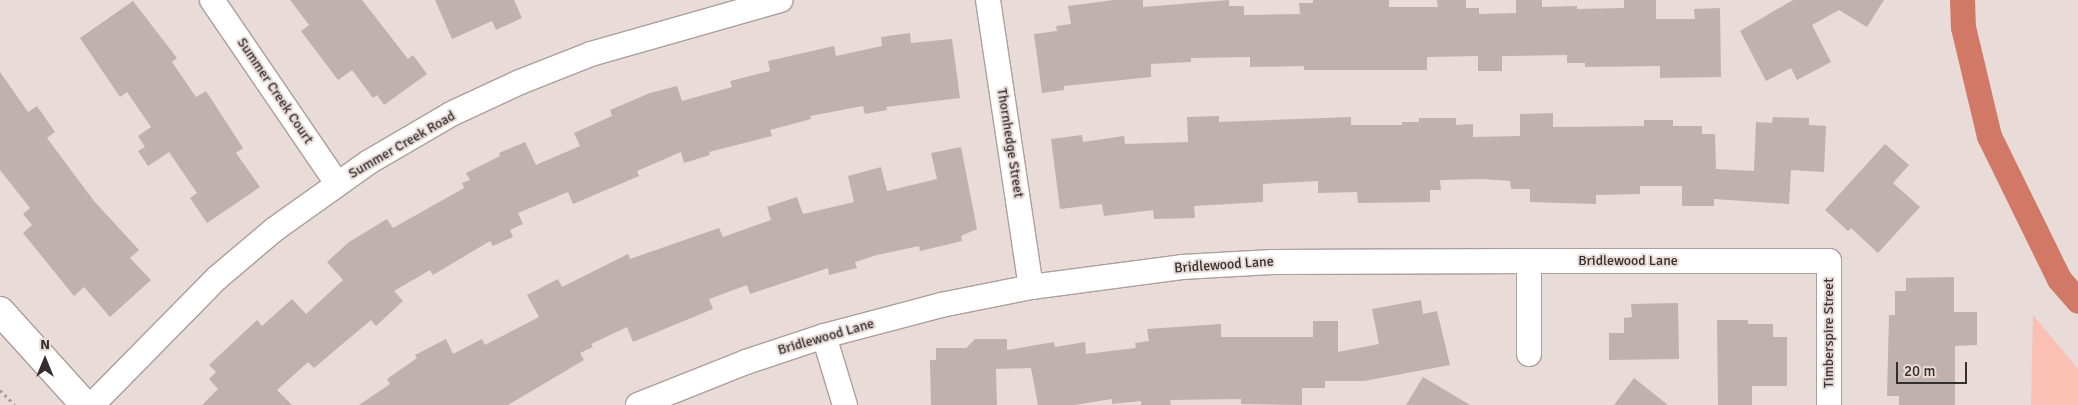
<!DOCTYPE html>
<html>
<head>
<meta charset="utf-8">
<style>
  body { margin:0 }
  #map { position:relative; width:2078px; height:405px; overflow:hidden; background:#e8dbd8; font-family:Signika,sans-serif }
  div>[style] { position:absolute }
  .green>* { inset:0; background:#fac0b3 }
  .canal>* { height:25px; margin:-12.5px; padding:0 12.5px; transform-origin:12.5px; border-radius:12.5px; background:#d17866 }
  .building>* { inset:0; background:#beb1ae }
  .path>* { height:3px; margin-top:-1.5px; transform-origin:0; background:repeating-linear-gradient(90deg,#a99e9c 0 2.5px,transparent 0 6.5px) }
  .roads { filter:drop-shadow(1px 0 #ab9f9c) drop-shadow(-1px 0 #ab9f9c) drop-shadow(0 1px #ab9f9c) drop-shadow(0 -1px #ab9f9c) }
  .minor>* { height:24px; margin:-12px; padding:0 12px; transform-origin:12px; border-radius:12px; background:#fff }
  .tertiary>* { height:28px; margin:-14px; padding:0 14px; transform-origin:14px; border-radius:14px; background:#fff }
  span { translate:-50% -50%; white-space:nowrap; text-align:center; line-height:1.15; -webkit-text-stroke:4px #e8dbd8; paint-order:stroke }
  .street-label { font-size:14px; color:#342f2e }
  .north { position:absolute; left:20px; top:335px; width:50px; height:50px; -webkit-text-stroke:4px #e8dbd8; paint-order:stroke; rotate:0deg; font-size:14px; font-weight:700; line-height:20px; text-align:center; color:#342f2e }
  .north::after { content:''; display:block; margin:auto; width:18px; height:22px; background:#342f2e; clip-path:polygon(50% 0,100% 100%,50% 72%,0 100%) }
  .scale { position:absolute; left:1896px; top:362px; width:71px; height:22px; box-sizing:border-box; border:2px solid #342f2e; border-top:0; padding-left:6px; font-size:15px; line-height:18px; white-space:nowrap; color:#342f2e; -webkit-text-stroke:4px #e8dbd8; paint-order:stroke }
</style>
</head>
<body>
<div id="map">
  <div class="green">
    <div style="clip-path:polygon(2033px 315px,2078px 369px,2078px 405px,2031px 405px)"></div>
  </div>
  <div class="canal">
    <div style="left:1962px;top:0;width:27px;rotate:88deg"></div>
    <div style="left:1963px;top:27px;width:112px;rotate:76.6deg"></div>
    <div style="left:1989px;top:136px;width:159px;rotate:63.9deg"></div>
    <div style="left:2059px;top:279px;width:29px;rotate:49deg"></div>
  </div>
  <div class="building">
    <div style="clip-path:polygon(290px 0,362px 0,408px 59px,413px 55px,427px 74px,384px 105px,377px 95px,373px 98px,352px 70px,338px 80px,301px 31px,309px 25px)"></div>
    <div style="clip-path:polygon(435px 0,514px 0,522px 18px,496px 30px,492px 21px,452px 39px)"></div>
    <div style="clip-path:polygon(1114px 0,1143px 0,1143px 7px,1229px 0,1229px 6px,1244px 6px,1244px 15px,1300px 14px,1299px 3px,1313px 3px,1313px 0,1389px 0,1389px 7px,1438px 7px,1437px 0,1466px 0,1466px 8px,1479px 8px,1479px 14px,1516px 13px,1516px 0,1542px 0,1542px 7px,1577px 6px,1577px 9px,1624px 8px,1624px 0,1656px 0,1656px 19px,1695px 19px,1694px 9px,1720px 8px,1721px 77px,1660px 78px,1660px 66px,1585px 67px,1585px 63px,1567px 63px,1567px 55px,1502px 56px,1502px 71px,1478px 71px,1478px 56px,1427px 57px,1427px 70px,1304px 70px,1304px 66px,1250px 67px,1250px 57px,1191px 58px,1191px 62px,1151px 64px,1151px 77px,1064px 86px,1064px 90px,1042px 93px,1034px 34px,1057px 31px,1056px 26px,1071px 24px,1068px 6px)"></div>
    <div style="clip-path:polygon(1793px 0,1884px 0,1867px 27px,1839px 10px,1812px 25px,1831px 62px,1797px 80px,1791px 68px,1766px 81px,1740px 31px)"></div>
    <div style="clip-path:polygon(133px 1px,177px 58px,172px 62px,196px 97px,206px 91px,243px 148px,236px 153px,260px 187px,207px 223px,190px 198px,197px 193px,169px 152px,148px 166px,138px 151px,145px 147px,138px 136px,151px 127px,127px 92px,120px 97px,80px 38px)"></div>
    <div style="clip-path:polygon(910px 33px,911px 43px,952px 39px,960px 98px,886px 107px,887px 110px,865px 114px,863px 106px,810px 116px,811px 119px,770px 130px,772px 136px,709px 152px,710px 155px,684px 163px,681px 152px,637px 171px,639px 176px,573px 204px,568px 192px,518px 213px,523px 224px,510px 230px,513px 237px,493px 246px,490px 241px,433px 275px,430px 270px,394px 291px,403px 301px,376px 326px,371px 320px,314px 368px,308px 362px,277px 390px,292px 405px,202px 405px,218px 389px,209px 379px,216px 372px,209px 365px,257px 320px,262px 326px,292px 299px,306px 314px,343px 280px,327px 262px,349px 242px,387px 219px,393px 228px,464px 188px,462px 183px,470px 180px,466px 173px,500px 156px,499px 153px,525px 142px,536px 165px,580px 146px,574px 133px,612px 116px,610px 110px,650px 93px,677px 86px,682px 101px,732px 87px,730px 81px,770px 71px,768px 61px,834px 46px,836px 56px,882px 46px,881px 37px)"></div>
    <div style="clip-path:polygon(0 72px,28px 112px,37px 106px,55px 132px,47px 138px,94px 201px,139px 250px,130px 258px,151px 280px,110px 317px,84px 287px,74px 296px,23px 233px,32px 225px,23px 214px,30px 208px,0 170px)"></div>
    <div style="clip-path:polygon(1553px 113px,1553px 127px,1644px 126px,1644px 120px,1673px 120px,1673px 126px,1702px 126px,1702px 134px,1715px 134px,1716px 169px,1754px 171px,1756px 122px,1772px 123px,1773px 117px,1809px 118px,1809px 125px,1826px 126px,1824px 172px,1791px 170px,1789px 204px,1714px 199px,1714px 206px,1682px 206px,1682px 186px,1640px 186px,1640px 194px,1596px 195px,1596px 204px,1530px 202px,1530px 189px,1511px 189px,1510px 181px,1482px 179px,1440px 180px,1441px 190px,1430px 190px,1430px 202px,1358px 203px,1357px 192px,1318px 193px,1318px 181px,1263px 184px,1263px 202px,1194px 206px,1195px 218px,1154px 219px,1153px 210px,1104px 216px,1102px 204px,1060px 209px,1051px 139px,1082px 135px,1083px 142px,1124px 136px,1125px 144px,1188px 142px,1187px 117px,1219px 116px,1219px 122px,1351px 117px,1351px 125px,1402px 125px,1402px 122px,1419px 122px,1419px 118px,1456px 118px,1456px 125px,1473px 124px,1473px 137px,1520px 136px,1520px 114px)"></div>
    <div style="clip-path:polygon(1885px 144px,1909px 165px,1893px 183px,1920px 207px,1878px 253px,1851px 228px,1848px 231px,1825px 210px)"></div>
    <div style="clip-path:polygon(961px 147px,977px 229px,961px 236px,962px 241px,920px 251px,919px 246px,877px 255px,855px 262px,857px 268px,829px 275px,828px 268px,750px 294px,747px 285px,709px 299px,713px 309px,633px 342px,627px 327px,591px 344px,593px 347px,580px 353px,584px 360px,508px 405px,359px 405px,390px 384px,387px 379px,417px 358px,415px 355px,446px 339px,453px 354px,482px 339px,485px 345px,539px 317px,527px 295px,558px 279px,562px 287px,628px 254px,630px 259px,719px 228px,723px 237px,771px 220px,767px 207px,797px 197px,803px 214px,854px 202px,848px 176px,881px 167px,887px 191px,937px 179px,931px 153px)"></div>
    <div style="clip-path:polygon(1954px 277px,1954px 312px,1977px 312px,1977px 345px,1955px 346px,1955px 405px,1899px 405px,1899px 396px,1887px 396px,1889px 315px,1895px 315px,1895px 291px,1906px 291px,1906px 278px)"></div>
    <div style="clip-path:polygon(1421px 300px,1423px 314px,1437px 311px,1450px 365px,1364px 381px,1325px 381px,1325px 388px,1302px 388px,1302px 405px,1241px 404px,1241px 399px,1170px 400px,1171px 405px,1141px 405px,1141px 401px,1112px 404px,1112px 399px,1074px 405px,1038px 405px,1031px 368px,996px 369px,997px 405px,931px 405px,930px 360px,936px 360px,936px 348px,966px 348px,975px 339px,1007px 339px,1007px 350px,1054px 342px,1055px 347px,1085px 342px,1086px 354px,1136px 348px,1135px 343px,1149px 341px,1147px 329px,1221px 324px,1221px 337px,1313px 337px,1313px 321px,1338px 321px,1338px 352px,1379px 344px,1372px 309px)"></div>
    <div style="clip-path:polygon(1678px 303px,1679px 359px,1609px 360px,1609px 333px,1624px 333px,1624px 318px,1632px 317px,1631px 304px)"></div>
    <div style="clip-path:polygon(1717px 320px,1748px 320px,1748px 324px,1773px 324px,1773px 337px,1787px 337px,1787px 386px,1752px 386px,1752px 405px,1718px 405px)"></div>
    <div style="clip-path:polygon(1423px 377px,1470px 405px,1406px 405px)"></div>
    <div style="clip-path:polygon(1634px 378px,1668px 405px,1614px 405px)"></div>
  </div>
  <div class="path">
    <div style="left:0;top:390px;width:21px;rotate:45deg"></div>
  </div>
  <div class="roads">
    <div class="minor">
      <div style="left:212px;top:0;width:222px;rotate:55.7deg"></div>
      <div style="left:988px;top:0;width:290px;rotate:81.5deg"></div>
      <div style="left:1529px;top:261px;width:93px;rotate:90deg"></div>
      <div style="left:824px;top:336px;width:72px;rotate:73.1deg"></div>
      <div style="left:92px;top:405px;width:178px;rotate:-45.5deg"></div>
      <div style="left:217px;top:278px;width:76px;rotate:-40.2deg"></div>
      <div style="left:275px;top:229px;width:115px;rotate:-35.5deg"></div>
      <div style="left:369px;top:162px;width:95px;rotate:-30.3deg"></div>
      <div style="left:451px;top:114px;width:76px;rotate:-24.9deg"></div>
      <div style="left:520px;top:82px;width:76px;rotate:-21.5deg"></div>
      <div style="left:591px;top:54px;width:197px;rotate:-15.9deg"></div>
      <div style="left:638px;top:405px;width:116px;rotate:-21.7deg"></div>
      <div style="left:746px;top:362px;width:82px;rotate:-18.4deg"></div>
      <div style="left:824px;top:336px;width:121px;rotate:-14.8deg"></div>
      <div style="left:941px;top:305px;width:92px;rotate:-11.3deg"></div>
      <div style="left:1031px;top:287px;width:152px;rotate:-7.5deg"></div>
      <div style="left:1182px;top:267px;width:90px;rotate:-3.2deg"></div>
      <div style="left:1272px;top:262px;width:257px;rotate:-0.2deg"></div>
      <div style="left:1529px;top:261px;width:300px"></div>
      <div style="left:1829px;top:261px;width:144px;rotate:90deg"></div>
    </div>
    <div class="tertiary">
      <div style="left:0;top:311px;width:127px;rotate:47.9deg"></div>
    </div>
  </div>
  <div class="street-label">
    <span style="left:275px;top:91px;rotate:56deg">Summer Creek Court</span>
    <span style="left:1010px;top:143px;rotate:81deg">Thornhedge Street</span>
    <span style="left:402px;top:145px;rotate:-30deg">Summer Creek Road</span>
    <span style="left:1628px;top:261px">Bridlewood Lane</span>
    <span style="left:1224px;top:265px;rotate:-4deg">Bridlewood Lane</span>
    <span style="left:1829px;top:333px;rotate:-90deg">Timberspire Street</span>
    <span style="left:826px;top:337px;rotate:-16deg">Bridlewood Lane</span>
  </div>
  <div class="north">N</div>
  <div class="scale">20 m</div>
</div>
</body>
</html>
